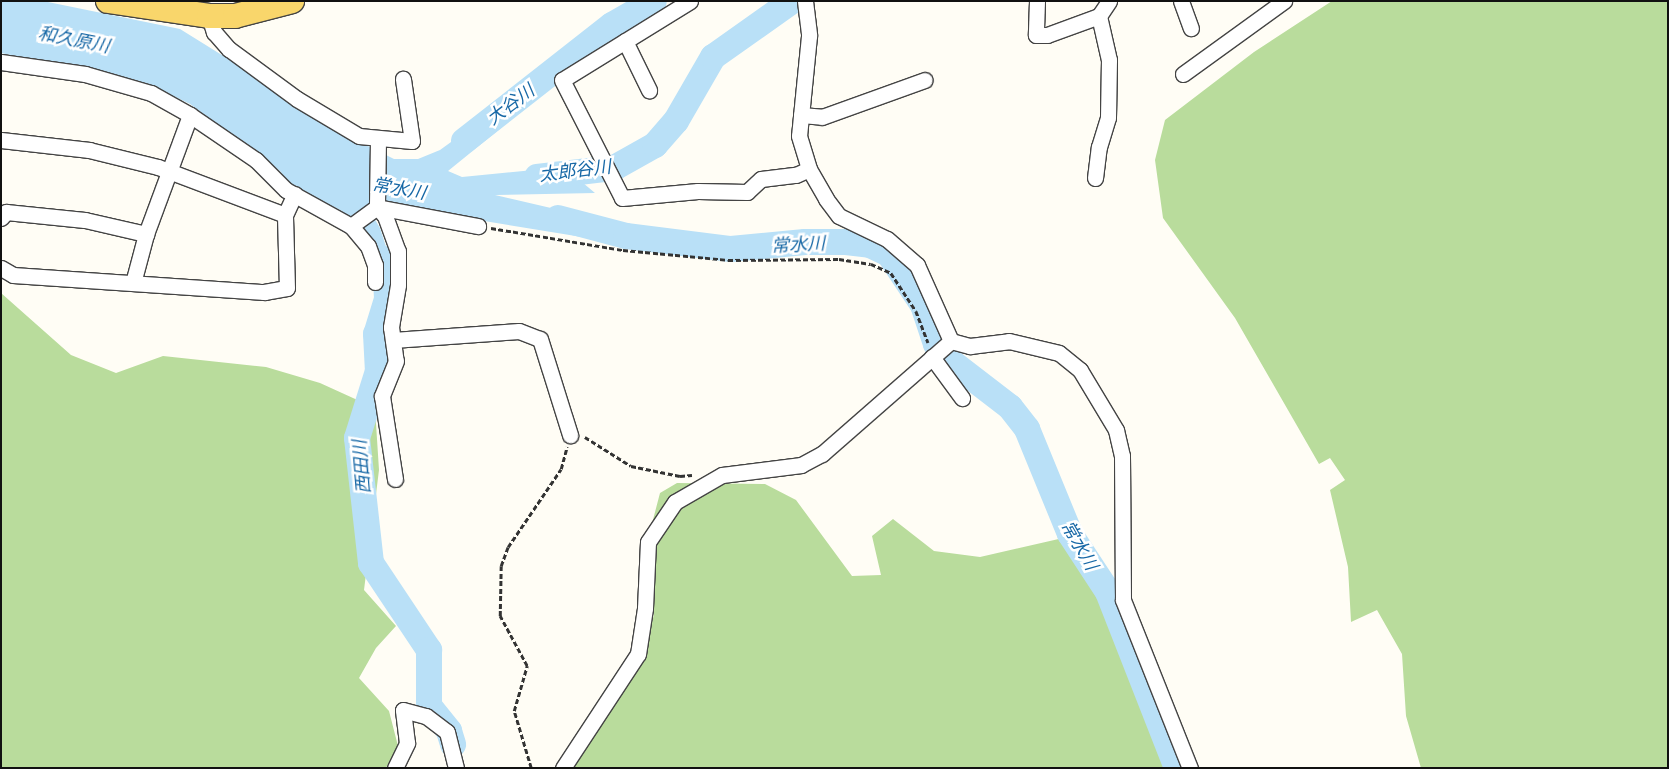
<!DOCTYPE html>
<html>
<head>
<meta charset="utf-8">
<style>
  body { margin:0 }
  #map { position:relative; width:1669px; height:769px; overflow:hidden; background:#fffdf5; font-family:Literata,"Noto Sans JP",serif }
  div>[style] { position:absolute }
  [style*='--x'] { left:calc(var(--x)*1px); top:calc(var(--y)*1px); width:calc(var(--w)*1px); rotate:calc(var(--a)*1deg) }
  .forest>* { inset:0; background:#b9dc9c }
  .water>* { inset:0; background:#b9e0f7 }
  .river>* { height:26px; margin:-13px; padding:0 13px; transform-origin:13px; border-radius:13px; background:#b9e0f7 }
  .path>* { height:2.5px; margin-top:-1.25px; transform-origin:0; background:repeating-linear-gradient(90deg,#333 0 5px,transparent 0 7.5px) }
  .roads { filter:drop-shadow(1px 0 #444) drop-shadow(-1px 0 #444) drop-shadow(0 1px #444) drop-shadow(0 -1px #444) }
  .minor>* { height:15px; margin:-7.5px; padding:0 7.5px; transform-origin:7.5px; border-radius:7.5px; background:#fff }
  .primary>* { height:24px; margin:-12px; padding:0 12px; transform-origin:12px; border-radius:12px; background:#f9d66b }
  span { translate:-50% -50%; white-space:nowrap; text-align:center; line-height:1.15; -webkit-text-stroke:5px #fff; paint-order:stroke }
  .water-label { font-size:18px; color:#1768a6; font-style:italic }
  .frame { position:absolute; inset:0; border:2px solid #111; pointer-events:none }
</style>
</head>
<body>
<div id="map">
  <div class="forest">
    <i style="clip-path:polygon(1332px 1px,1668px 1px,1668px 768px,1421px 768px,1406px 716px,1402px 654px,1377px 610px,1351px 622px,1348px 567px,1330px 490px,1345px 480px,1330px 458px,1319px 464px,1235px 318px,1163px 218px,1155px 160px,1165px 120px,1254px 52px)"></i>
    <i style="clip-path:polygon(1px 293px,71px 355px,116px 373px,163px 356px,266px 367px,320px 383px,375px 408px,379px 470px,364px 590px,396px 626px,376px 648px,359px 678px,389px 711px,398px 746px,386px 768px,1px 768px)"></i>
    <i style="clip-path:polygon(677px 483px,765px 484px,796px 500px,852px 576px,881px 575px,872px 536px,893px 519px,934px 551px,980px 557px,1063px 538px,1100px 596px,1167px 768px,571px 768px,643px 660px,654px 614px,649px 535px,660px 493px)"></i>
  </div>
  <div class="water">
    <i style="clip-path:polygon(1px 1px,43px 1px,180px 29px,368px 146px,394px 159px,418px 159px,440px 150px,487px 116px,501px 128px,448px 171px,462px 177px,564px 167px,595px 193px,495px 195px,594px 218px,588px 238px,405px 208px,367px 206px,380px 228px,391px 262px,391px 298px,380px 288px,377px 264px,342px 211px,292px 186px,280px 171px,190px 104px,146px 83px,1px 53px)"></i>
  </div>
  <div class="river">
    <i style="--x:464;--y:141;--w:188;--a:-38.1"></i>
    <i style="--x:612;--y:25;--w:48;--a:-29.7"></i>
    <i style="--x:537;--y:177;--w:78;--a:-6.7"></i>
    <i style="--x:614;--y:168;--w:47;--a:-29.3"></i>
    <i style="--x:655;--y:145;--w:32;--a:-49"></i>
    <i style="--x:676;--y:121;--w:74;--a:-60"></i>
    <i style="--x:713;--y:57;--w:97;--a:-35.3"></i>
    <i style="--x:558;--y:218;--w:70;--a:14.8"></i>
    <i style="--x:626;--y:236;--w:106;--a:7.1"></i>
    <i style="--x:731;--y:249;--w:74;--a:-5.4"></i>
    <i style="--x:805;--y:242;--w:41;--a:0"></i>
    <i style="--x:846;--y:242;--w:24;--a:7"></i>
    <i style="--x:870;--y:245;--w:21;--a:25"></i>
    <i style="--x:889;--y:254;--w:61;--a:56.3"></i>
    <i style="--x:923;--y:305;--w:41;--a:71.6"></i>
    <i style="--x:936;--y:344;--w:16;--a:55"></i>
    <i style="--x:945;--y:357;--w:82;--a:37.6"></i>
    <i style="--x:1010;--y:407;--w:28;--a:52"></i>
    <i style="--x:1027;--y:429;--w:113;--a:67.7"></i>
    <i style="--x:1070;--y:534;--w:69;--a:56.8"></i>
    <i style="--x:1108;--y:592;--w:189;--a:68.6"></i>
    <i style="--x:385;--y:259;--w:40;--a:87.1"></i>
    <i style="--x:387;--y:299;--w:37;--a:107"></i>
    <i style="--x:376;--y:334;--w:37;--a:87"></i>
    <i style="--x:378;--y:371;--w:70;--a:107.4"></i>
    <i style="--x:357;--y:438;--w:126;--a:83.6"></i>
    <i style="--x:371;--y:563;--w:105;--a:56.3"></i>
    <i style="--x:429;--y:650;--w:56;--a:90"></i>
    <i style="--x:429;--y:706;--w:32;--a:51"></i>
    <i style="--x:449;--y:731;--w:14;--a:73"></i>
  </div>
  <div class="path">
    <i style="--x:491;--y:228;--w:134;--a:9.5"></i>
    <i style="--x:623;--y:250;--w:105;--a:5.4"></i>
    <i style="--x:728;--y:260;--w:111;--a:-0.5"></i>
    <i style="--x:839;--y:259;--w:32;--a:9"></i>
    <i style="--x:871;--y:264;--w:22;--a:24"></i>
    <i style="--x:891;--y:273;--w:45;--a:56.7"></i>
    <i style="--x:916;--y:311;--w:34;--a:69"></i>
    <i style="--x:585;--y:437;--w:54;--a:32.2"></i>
    <i style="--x:631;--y:466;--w:50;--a:11.5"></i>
    <i style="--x:680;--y:476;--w:12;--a:-5"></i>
    <i style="--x:531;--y:768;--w:59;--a:-106.6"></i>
    <i style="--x:514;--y:711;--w:47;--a:-73.9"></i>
    <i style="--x:527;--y:666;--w:57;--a:-118.4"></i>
    <i style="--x:500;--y:616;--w:50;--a:-88.9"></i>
    <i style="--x:501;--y:566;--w:20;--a:-70"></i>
    <i style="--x:508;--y:547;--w:94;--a:-55.8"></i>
    <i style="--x:561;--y:469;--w:23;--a:-75"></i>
  </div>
  <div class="roads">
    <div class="minor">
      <i style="--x:690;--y:1;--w:150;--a:148.3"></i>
      <i style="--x:562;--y:80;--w:132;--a:63"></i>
      <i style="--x:622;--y:198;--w:76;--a:-5.3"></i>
      <i style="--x:698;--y:191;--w:49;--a:1.2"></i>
      <i style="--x:747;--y:192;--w:19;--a:-43"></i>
      <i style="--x:761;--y:179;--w:35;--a:-7"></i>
      <i style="--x:796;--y:175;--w:14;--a:-25"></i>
      <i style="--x:805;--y:1;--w:35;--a:83"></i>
      <i style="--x:809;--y:36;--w:100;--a:95.7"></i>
      <i style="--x:799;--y:136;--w:34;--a:73"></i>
      <i style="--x:809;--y:169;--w:34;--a:60"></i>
      <i style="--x:826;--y:199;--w:21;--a:53"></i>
      <i style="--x:839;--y:216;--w:53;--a:25.6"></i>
      <i style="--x:887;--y:239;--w:40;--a:41"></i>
      <i style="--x:917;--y:265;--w:83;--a:65.9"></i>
      <i style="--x:951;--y:341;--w:20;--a:15"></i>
      <i style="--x:970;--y:346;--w:39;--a:-7"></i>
      <i style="--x:1009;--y:341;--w:51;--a:13.5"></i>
      <i style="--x:1059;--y:353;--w:27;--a:39"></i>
      <i style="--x:1080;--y:370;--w:70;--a:59"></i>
      <i style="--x:1116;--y:430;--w:27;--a:77"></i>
      <i style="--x:1122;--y:456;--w:144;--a:89.6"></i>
      <i style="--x:1123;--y:600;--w:181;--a:68.3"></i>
      <i style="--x:1037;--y:1;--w:34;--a:92"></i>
      <i style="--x:1036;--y:35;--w:11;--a:0"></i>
      <i style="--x:1047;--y:35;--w:55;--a:-20.1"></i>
      <i style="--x:1099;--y:16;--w:18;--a:-56"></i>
      <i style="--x:1181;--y:1;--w:29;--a:70"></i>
      <i style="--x:209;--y:16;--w:17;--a:73"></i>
      <i style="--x:214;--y:32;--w:23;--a:49"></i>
      <i style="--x:229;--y:49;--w:84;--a:36.3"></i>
      <i style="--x:297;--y:99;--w:72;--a:30.8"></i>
      <i style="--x:359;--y:136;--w:53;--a:5.4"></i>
      <i style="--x:412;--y:141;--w:63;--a:-98.3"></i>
      <i style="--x:625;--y:41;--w:55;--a:63.9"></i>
      <i style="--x:1;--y:62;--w:85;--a:8.1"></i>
      <i style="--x:85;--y:74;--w:69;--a:16.1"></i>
      <i style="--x:151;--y:93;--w:45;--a:29.4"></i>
      <i style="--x:190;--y:115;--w:80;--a:34.3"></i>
      <i style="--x:256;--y:160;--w:42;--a:45"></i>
      <i style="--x:286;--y:190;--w:74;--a:29"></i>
      <i style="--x:351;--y:226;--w:26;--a:50"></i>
      <i style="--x:368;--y:246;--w:20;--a:70"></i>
      <i style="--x:375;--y:265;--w:17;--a:90"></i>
      <i style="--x:1183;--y:74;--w:125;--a:-35.9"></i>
      <i style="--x:801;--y:115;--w:21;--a:5"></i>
      <i style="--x:822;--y:117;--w:109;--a:-19.8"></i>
      <i style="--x:1;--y:140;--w:89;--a:6.5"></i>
      <i style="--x:89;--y:150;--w:71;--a:13.8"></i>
      <i style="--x:158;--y:167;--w:136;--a:20.7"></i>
      <i style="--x:378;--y:140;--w:67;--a:90.9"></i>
      <i style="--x:377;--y:207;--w:12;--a:48"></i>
      <i style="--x:385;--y:216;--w:37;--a:70"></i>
      <i style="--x:398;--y:251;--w:34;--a:90"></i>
      <i style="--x:398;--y:285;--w:43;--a:99.5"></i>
      <i style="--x:391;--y:327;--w:34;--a:82"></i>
      <i style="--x:396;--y:361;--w:38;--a:112"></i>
      <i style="--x:382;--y:396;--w:84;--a:81.1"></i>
      <i style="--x:1095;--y:178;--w:31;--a:-83"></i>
      <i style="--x:1099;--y:147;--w:31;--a:-73"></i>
      <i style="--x:1108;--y:117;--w:57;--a:-89"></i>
      <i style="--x:1109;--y:60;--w:45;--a:-102.8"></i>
      <i style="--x:1;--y:218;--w:8;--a:-50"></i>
      <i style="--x:6;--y:212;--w:79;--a:5.8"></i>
      <i style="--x:85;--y:220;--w:63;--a:12.9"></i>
      <i style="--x:351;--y:226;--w:32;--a:-36"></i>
      <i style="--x:377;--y:207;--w:103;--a:10.7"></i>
      <i style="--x:1;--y:268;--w:14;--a:30"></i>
      <i style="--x:13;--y:275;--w:252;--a:3.9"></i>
      <i style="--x:264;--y:292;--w:23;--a:-10"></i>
      <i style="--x:287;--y:288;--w:73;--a:-91.6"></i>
      <i style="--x:285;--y:215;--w:23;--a:-65"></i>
      <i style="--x:133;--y:283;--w:51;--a:-75.1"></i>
      <i style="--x:146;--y:234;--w:127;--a:-69.7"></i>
      <i style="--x:393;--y:340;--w:126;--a:-4.1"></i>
      <i style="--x:519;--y:331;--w:22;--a:21"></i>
      <i style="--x:540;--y:339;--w:101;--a:72.6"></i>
      <i style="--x:932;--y:357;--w:51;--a:53.8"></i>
      <i style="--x:395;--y:768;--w:28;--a:-64"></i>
      <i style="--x:407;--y:743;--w:33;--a:-97"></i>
      <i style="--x:403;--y:710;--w:24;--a:15"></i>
      <i style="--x:426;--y:716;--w:26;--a:37"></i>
      <i style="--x:447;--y:732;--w:37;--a:76"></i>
      <i style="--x:563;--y:768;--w:136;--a:-56.7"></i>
      <i style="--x:638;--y:654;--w:47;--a:-81.3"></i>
      <i style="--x:645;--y:608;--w:66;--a:-87.4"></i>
      <i style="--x:648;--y:542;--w:48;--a:-56"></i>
      <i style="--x:675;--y:502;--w:54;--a:-29.9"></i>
      <i style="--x:722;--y:475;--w:80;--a:-7.2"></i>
      <i style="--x:801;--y:465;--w:24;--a:-28"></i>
      <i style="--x:822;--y:454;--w:171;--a:-41.2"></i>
    </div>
    <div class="primary">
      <i style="--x:108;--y:1;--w:102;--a:8.4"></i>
      <i style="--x:209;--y:16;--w:26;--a:0"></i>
      <i style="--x:235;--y:16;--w:59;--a:-14.7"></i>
    </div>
  </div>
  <div class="water-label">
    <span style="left:74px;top:39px;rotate:11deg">和久原川</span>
    <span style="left:510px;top:104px;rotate:-37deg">大谷川</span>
    <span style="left:575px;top:170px;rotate:-7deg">太郎谷川</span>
    <span style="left:399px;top:188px;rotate:10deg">常水川</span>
    <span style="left:798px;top:244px;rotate:-3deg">常水川</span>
    <span style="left:361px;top:467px;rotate:-95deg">西田川</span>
    <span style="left:1080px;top:545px;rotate:60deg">常水川</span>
  </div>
  <div class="frame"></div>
</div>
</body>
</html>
